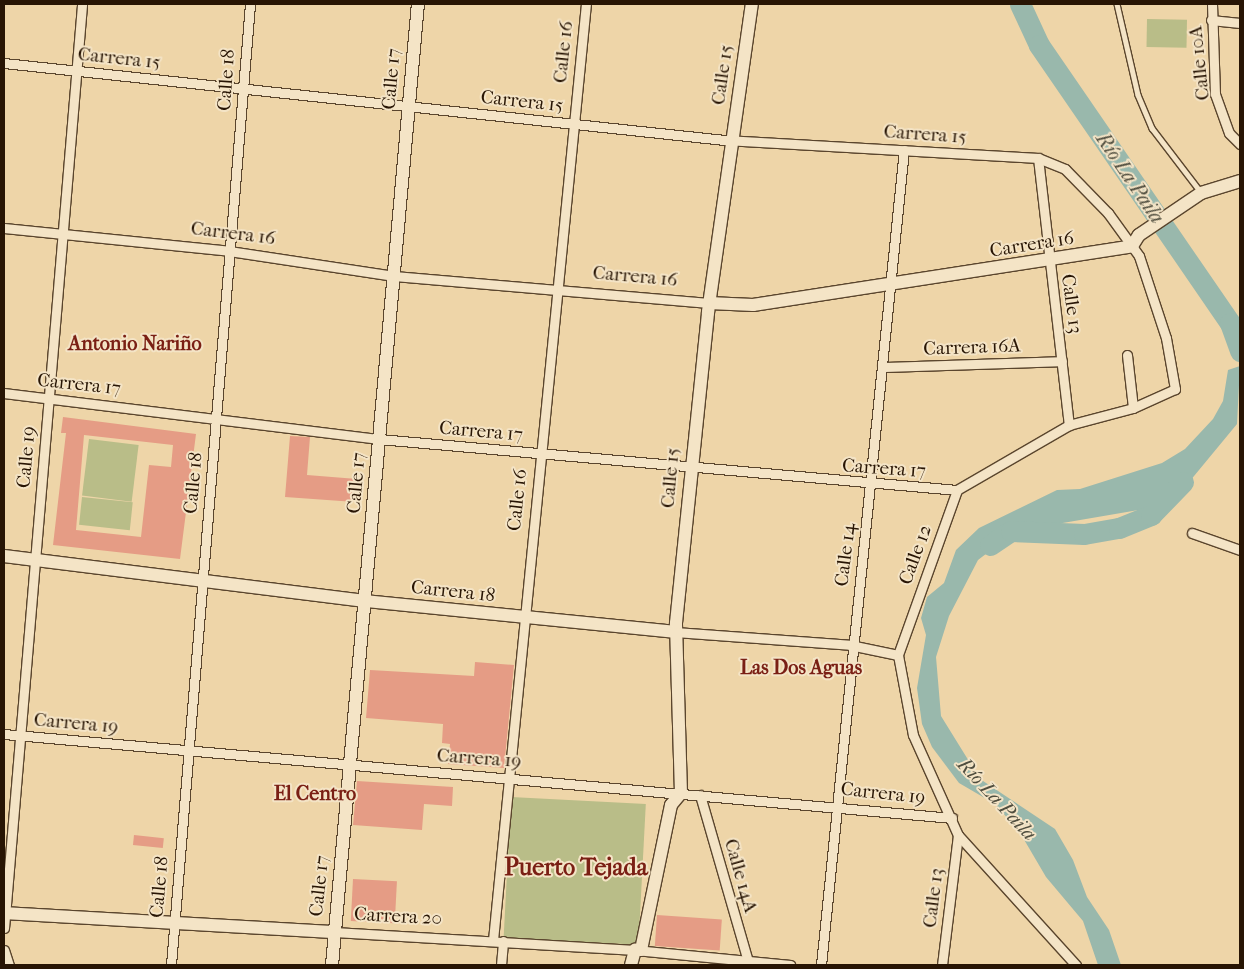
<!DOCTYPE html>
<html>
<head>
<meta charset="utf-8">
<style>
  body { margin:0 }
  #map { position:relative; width:1244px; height:969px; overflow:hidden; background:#eed5a8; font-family:"IM FELL French Canon",serif }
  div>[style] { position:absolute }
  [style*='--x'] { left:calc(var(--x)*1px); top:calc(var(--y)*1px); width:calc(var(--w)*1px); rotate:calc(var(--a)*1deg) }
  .green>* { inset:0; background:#b9bd88; transform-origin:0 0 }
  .water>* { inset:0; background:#99b8ac }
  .river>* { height:21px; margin:-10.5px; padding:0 10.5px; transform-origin:10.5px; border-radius:10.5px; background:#99b8ac }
  .building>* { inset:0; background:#e59c85; transform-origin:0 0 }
  .roads { filter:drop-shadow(1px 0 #5a452d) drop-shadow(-1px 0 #5a452d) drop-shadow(0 1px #5a452d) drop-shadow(0 -1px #5a452d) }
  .lane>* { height:4.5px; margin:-2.25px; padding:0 2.25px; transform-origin:2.25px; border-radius:2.25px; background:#f4e4c6 }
  .street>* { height:9px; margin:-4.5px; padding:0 4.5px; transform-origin:4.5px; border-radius:4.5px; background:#f4e4c6 }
  .secondary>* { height:12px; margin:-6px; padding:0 6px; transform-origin:6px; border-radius:6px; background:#f4e4c6 }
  span { translate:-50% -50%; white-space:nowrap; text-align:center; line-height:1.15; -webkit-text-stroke:4px #f4e4c6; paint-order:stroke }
  .street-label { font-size:19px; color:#281504 }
  .water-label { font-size:20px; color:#504e3f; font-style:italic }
  .neighbourhood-label { font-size:20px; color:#7a1f14; font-weight:700 }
  .district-label { font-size:24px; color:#7a1f14; font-weight:700 }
  .frame { position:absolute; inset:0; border:5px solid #281504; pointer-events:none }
</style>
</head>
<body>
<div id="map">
  <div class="green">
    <i style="left:1147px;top:19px;width:40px;height:28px;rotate:1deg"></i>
    <i style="left:89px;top:439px;width:50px;height:57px;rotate:7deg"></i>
    <i style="left:82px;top:497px;width:51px;height:28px;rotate:6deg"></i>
    <i style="left:511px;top:797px;width:135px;height:141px;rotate:3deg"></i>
  </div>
  <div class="water">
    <i style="clip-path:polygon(1240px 366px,1237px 424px,1180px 493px,1156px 507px,1016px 531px,978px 560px,949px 616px,936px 657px,941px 716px,980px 779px,1055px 829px,1073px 860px,1087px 897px,1109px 930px,1121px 965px,1098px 965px,1083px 921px,1046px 877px,1019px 831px,995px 804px,959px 783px,932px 747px,922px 724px,917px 688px,926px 635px,921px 618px,927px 597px,944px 583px,956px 550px,979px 528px,1057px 490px,1080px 489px,1162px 463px,1185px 449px,1213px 419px,1223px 401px,1228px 370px)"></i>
  </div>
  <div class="river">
    <i style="--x:1020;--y:4;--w:45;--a:65.1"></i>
    <i style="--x:1039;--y:45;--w:337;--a:55.5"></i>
    <i style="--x:1230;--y:323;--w:30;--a:70"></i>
    <i style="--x:990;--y:545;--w:25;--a:-34"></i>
    <i style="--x:1011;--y:531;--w:73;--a:2.4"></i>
    <i style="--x:1084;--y:534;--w:36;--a:-10"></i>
    <i style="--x:1119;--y:528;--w:35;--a:-22"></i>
    <i style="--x:1151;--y:515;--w:46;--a:-45.9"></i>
  </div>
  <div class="building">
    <i style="clip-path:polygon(evenodd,63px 417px,196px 434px,180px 559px,53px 545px,66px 433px,61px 433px,63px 417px,84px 435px,173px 445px,171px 467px,149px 465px,141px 537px,76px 530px,84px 435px)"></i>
    <i style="clip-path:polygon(290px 436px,310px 437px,307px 475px,357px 479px,355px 502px,285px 497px)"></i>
    <i style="clip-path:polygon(475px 662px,514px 665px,504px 768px,448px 764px,450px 744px,442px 743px,443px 724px,366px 718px,370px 670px,474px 676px)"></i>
    <i style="clip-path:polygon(357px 781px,453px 787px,452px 806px,424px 804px,422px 830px,353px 825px)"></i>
    <i style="left:134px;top:835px;width:30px;height:10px;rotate:6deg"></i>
    <i style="left:353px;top:879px;width:44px;height:42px;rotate:3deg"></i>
    <i style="left:657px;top:915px;width:65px;height:31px;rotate:4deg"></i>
  </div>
  <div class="roads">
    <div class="lane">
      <i style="--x:1117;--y:4;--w:93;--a:77"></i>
      <i style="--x:1138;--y:95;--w:36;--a:67"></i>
      <i style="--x:1152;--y:128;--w:81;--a:52.6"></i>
    </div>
    <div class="street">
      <i style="--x:1212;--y:4;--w:90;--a:88.1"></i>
      <i style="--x:1215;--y:94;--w:41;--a:70.3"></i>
      <i style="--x:1229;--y:133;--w:16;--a:45"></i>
      <i style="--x:1211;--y:20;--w:29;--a:6"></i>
      <i style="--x:4;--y:63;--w:725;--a:6.1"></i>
      <i style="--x:725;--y:140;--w:314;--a:3.3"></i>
      <i style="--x:1038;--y:158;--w:29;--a:22"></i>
      <i style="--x:1065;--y:169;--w:62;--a:45.7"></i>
      <i style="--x:1108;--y:213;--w:53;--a:54.2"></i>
      <i style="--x:1139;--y:256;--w:86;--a:71.8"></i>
      <i style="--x:1166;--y:338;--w:52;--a:80"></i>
      <i style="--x:1175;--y:389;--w:46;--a:155.7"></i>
      <i style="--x:1133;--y:408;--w:66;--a:165.1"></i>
      <i style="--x:1069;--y:425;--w:129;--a:149.9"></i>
      <i style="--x:957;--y:490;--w:175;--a:109.7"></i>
      <i style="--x:898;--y:655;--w:81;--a:79.4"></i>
      <i style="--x:913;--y:735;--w:110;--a:65.8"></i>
      <i style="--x:958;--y:835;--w:176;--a:47.8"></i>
      <i style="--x:1038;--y:158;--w:269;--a:83.4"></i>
      <i style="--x:4;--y:228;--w:226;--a:5.8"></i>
      <i style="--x:229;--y:251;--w:167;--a:8.6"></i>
      <i style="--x:394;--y:276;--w:316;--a:4.9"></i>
      <i style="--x:1127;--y:355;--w:53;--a:83.5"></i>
      <i style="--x:882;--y:367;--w:180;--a:-1.9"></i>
      <i style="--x:4;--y:393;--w:378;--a:7"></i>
      <i style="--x:379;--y:439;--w:580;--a:5.04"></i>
      <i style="--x:1192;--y:533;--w:51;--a:19.5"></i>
      <i style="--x:675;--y:632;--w:175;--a:4.2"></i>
      <i style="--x:850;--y:645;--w:49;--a:11.8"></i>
      <i style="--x:4;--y:734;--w:952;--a:5.06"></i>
      <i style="--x:700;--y:795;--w:177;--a:73.9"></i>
      <i style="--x:4;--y:928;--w:927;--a:-85.17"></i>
      <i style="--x:334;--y:932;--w:302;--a:3.4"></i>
      <i style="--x:635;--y:950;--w:156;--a:5.5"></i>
      <i style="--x:493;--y:940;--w:941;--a:-84.33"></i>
      <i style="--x:4;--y:950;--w:16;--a:72"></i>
      <i style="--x:171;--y:965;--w:964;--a:-85.3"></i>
      <i style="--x:501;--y:965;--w:24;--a:-85"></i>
      <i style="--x:821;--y:965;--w:819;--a:-84.19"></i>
      <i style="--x:942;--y:965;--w:131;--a:-83"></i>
    </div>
    <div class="secondary">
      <i style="--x:709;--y:303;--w:44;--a:2.6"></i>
      <i style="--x:753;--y:305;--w:384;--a:-8.8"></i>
      <i style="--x:1132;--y:246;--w:13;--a:-58"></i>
      <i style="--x:1139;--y:235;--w:75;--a:-34.1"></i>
      <i style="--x:1201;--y:193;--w:41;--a:-17.1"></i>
      <i style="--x:4;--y:556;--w:364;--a:7.1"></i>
      <i style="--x:365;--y:601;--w:312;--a:5.7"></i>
      <i style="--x:4;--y:913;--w:331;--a:3.3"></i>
      <i style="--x:641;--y:950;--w:148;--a:-78.3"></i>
      <i style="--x:671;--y:805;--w:16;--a:-50"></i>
      <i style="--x:681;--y:793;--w:170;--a:-91.7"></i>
      <i style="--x:676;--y:623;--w:313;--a:-84.1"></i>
      <i style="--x:708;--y:312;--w:311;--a:-81.9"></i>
      <i style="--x:332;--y:965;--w:965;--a:-84.89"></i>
      <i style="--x:631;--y:965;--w:16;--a:-75"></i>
    </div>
  </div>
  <div class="street-label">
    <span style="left:564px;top:52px;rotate:-84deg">Calle 16</span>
    <span style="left:119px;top:59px;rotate:6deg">Carrera 15</span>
    <span style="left:1200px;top:63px;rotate:-96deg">Calle 10A</span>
    <span style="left:723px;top:75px;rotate:-82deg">Calle 15</span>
    <span style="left:392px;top:79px;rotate:-85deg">Calle 17</span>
    <span style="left:227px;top:80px;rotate:-86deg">Calle 18</span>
    <span style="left:522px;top:102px;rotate:6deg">Carrera 15</span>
    <span style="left:925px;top:135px;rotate:4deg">Carrera 15</span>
    <span style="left:233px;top:234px;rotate:7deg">Carrera 16</span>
    <span style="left:1032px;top:245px;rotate:-9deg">Carrera 16</span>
    <span style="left:635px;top:277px;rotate:5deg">Carrera 16</span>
    <span style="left:1071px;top:304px;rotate:82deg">Calle 13</span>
    <span style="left:972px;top:348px;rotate:-2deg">Carrera 16A</span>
    <span style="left:79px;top:385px;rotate:6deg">Carrera 17</span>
    <span style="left:481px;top:432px;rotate:5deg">Carrera 17</span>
    <span style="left:27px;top:457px;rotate:-85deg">Calle 19</span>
    <span style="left:884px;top:469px;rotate:4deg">Carrera 17</span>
    <span style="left:671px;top:478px;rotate:-85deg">Calle 15</span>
    <span style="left:194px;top:483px;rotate:-85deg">Calle 18</span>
    <span style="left:357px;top:483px;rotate:-85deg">Calle 17</span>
    <span style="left:518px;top:500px;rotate:-84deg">Calle 16</span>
    <span style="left:846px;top:555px;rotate:-83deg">Calle 14</span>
    <span style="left:916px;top:555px;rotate:-70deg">Calle 12</span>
    <span style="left:453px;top:592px;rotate:6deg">Carrera 18</span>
    <span style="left:76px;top:724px;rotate:5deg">Carrera 19</span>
    <span style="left:479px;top:759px;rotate:4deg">Carrera 19</span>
    <span style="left:883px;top:794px;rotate:6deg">Carrera 19</span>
    <span style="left:740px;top:876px;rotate:74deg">Calle 14A</span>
    <span style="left:320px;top:886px;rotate:-84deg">Calle 17</span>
    <span style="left:160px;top:887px;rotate:-85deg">Calle 18</span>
    <span style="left:934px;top:898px;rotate:-83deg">Calle 13</span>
    <span style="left:398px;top:917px;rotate:3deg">Carrera 20</span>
  </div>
  <div class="water-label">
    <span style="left:1130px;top:178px;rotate:56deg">Río La Paila</span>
    <span style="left:997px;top:799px;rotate:47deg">Río La Paila</span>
  </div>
  <div class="neighbourhood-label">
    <span style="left:135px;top:343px">Antonio Nariño</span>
    <span style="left:801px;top:667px">Las Dos Aguas</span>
    <span style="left:315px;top:793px">El Centro</span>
  </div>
  <div class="district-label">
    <span style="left:576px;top:868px">Puerto Tejada</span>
  </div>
  <div class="frame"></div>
</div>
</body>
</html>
